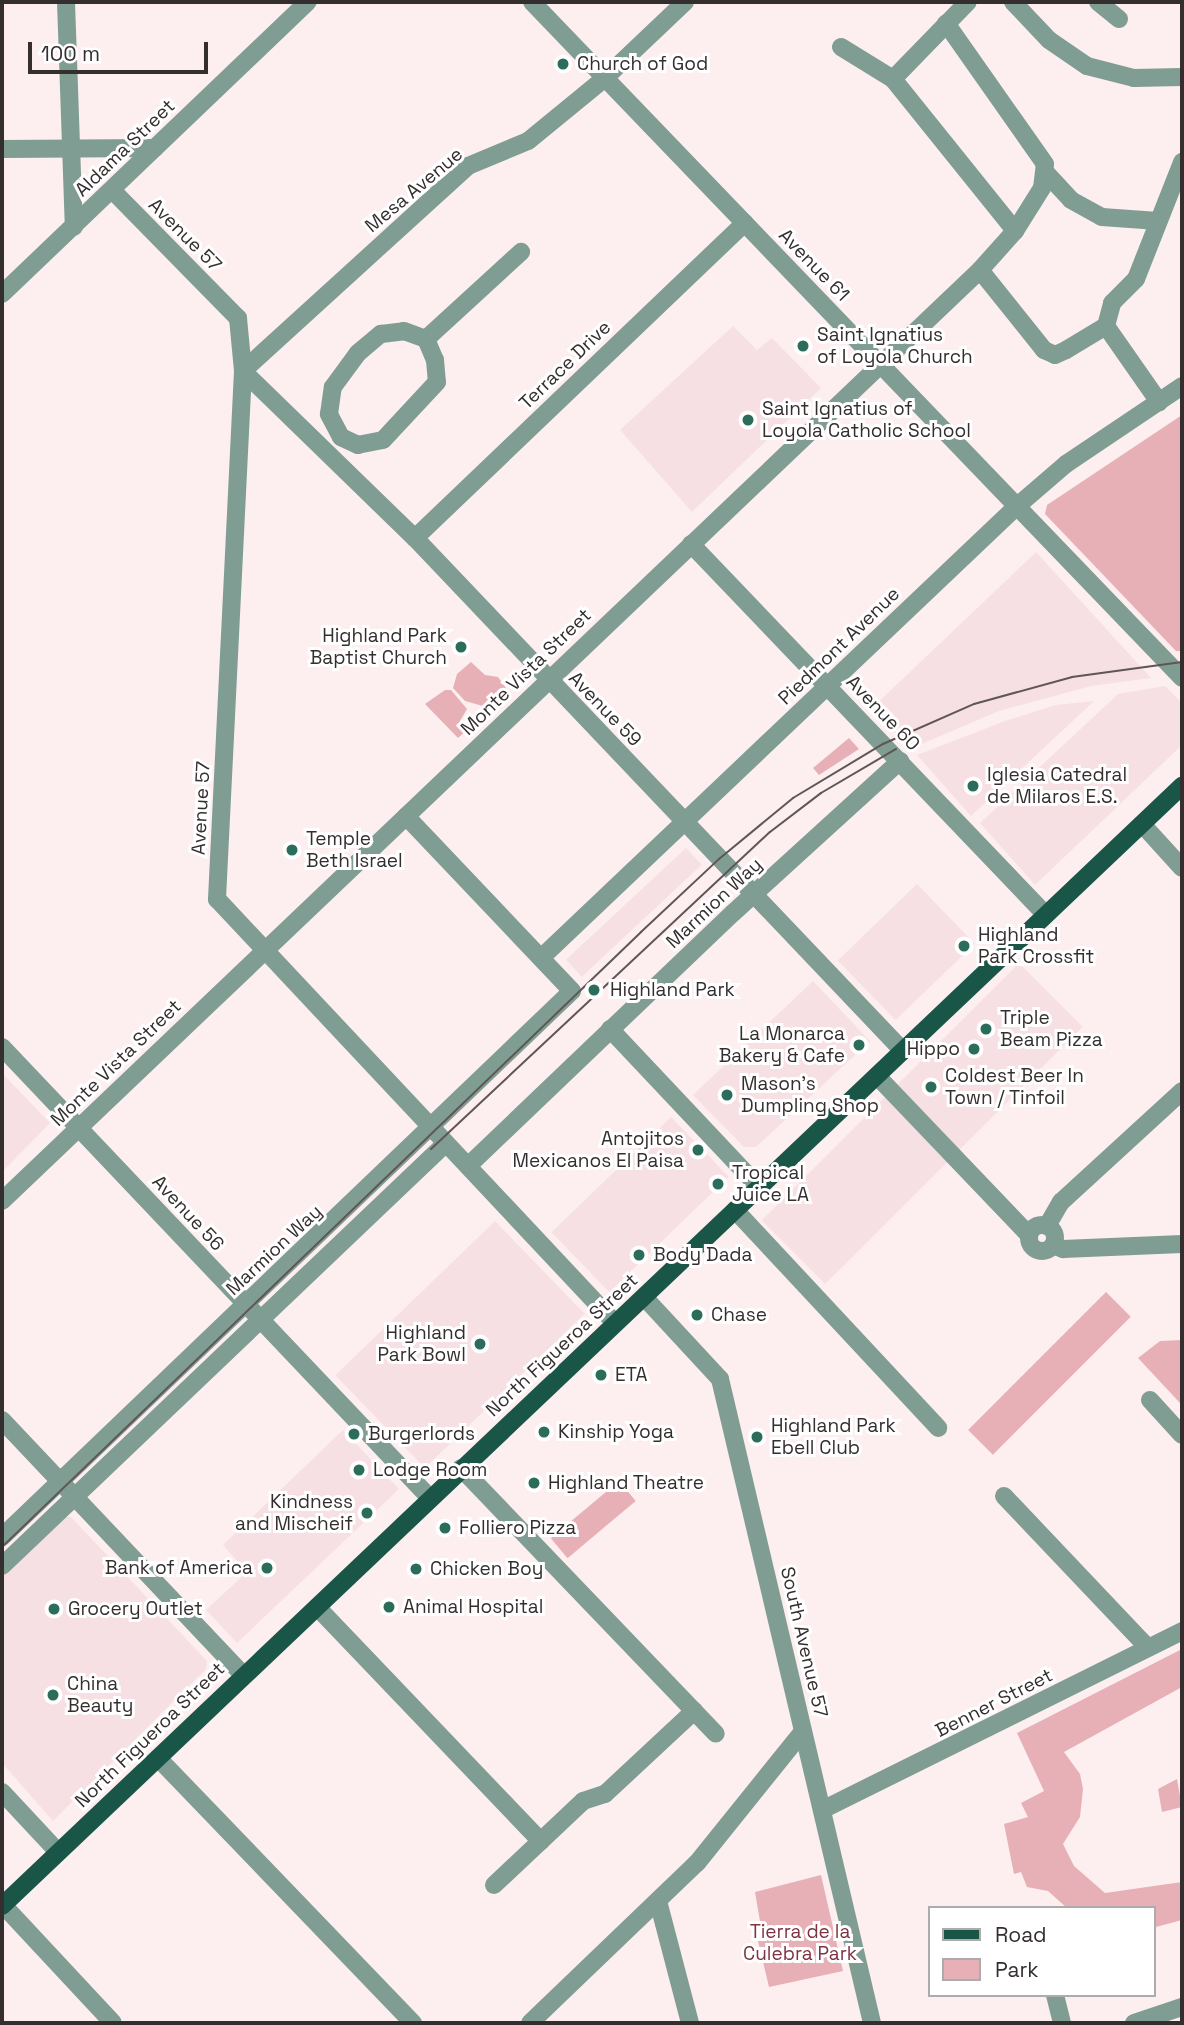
<!DOCTYPE html>
<html>
<head>
<meta charset="utf-8">
<style>
  body { margin:0 }
  #map { position:relative; width:1184px; height:2025px; overflow:hidden; background:#fdeeef; font-family:"Space Grotesk",sans-serif }
  div>[style] { position:absolute }
  [style*='--x'] { left:calc(var(--x)*1px); top:calc(var(--y)*1px); width:calc(var(--w)*1px); rotate:calc(var(--a)*1deg) }
  .built>* { inset:0; background:#f7e0e3; transform-origin:0 0 }
  .green>* { inset:0; background:#e7b0b7; transform-origin:0 0 }
  .minor>* { height:18px; margin:-9px; padding:0 9px; transform-origin:9px; border-radius:9px; background:#809d93 }
  .minor>.ring { margin:-9px; padding:0; box-sizing:content-box; background:none; border:18px solid #809d93; border-radius:50% }
  .major>* { height:18px; margin:-9px; padding:0 9px; transform-origin:9px; border-radius:9px; background:#1a5648 }
  .tram>* { height:2px; margin:-1px; padding:0 1px; transform-origin:1px; border-radius:1px; background:#5e5657 }
  .dots>* { width:19px; height:19px; translate:-50% -50%; box-sizing:border-box; border:4px solid #fff; border-radius:50% }
  span { translate:-50% -50%; white-space:nowrap; text-align:center; line-height:1.15; -webkit-text-stroke:6px #fff; paint-order:stroke }
  .poi-label { font-size:19px; color:#342e2f }
  .left { translate:0 -50%; text-align:left }
  .right { translate:-100% -50%; text-align:right }
  .street-label { font-size:19px; color:#342e2f }
  .park-label { font-size:19px; color:#7f3242 }
  .frame { position:absolute; inset:0; border:4px solid #342e2f; pointer-events:none }
  .legend { position:absolute; left:928px; top:1906px; width:228px; height:91px; box-sizing:border-box; background:#fff; border:2px solid #aeabac; margin:0; padding:9px 12px; list-style:none; font-size:21px; color:#342e2f }
  .legend li { display:flex; align-items:center; gap:14px; height:35px }
  .legend b { width:35px; border:2px solid #aeabac }
  .scale { position:absolute; left:28px; top:42px; width:180px; height:32px; box-sizing:border-box; border:4px solid #342e2f; border-top:0; padding-left:9px; font-size:21px; line-height:24px; white-space:nowrap; color:#342e2f; -webkit-text-stroke:5px #fff; paint-order:stroke }
</style>
</head>
<body>
<div id="map">
  <div class="built">
    <i style="clip-path:polygon(733px 326px,757px 350px,772px 338px,821px 388px,692px 512px,620px 430px)"></i>
    <i style="clip-path:polygon(1036px 552px,1151px 678px,1091px 686px,999px 711px,912px 748px,870px 710px)"></i>
    <i style="clip-path:polygon(1165px 686px,1182px 703px,1182px 745px,1035px 885px,980px 823px,1118px 694px)"></i>
    <i style="clip-path:polygon(1094px 701px,971px 816px,917px 755px,1005px 721px,1056px 705px)"></i>
    <i style="left:686px;top:848px;width:23px;height:164px;rotate:47deg"></i>
    <i style="left:917px;top:884px;width:83px;height:110px;rotate:46deg"></i>
    <i style="left:1019px;top:963px;width:90px;height:364px;rotate:45deg"></i>
    <i style="clip-path:polygon(813px 981px,870px 1041px,756px 1147px,744px 1147px,693px 1095px)"></i>
    <i style="clip-path:polygon(2px 1073px,50px 1123px,2px 1172px)"></i>
    <i style="left:671px;top:1117px;width:83px;height:166px;rotate:46deg"></i>
    <i style="left:495px;top:1221px;width:129px;height:222px;rotate:46deg"></i>
    <i style="clip-path:polygon(343px 1430px,399px 1489px,237px 1643px,206px 1610px,247px 1572px,223px 1545px)"></i>
    <i style="clip-path:polygon(63px 1517px,71px 1517px,207px 1661px,206px 1669px,53px 1821px,2px 1763px,2px 1576px)"></i>
  </div>
  <div class="green">
    <i style="clip-path:polygon(1182px 415px,1182px 651px,1176px 651px,1045px 514px,1047px 505px)"></i>
    <i style="clip-path:polygon(471px 662px,485px 675px,498px 677px,508px 691px,490px 708px,465px 701px,453px 688px,457px 674px)"></i>
    <i style="clip-path:polygon(445px 690px,451px 690px,467px 709px,460px 721px,467px 730px,458px 738px,425px 704px)"></i>
    <i style="clip-path:polygon(849px 738px,859px 749px,819px 775px,813px 768px)"></i>
    <i style="left:1106px;top:1292px;width:35px;height:195px;rotate:45deg"></i>
    <i style="clip-path:polygon(1182px 1340px,1182px 1401px,1180px 1403px,1138px 1358px,1160px 1341px)"></i>
    <i style="left:619px;top:1481px;width:26px;height:89px;rotate:50deg"></i>
    <i style="clip-path:polygon(1182px 1649px,1182px 1687px,1064px 1752px,1080px 1774px,1083px 1789px,1080px 1817px,1063px 1844px,1074px 1866px,1105px 1893px,1182px 1882px,1182px 1920px,1156px 1927px,1154px 1908px,1067px 1908px,1048px 1891px,1027px 1887px,1021px 1872px,1014px 1874px,1004px 1824px,1028px 1817px,1021px 1803px,1044px 1791px,1017px 1733px)"></i>
    <i style="clip-path:polygon(1177px 1779px,1182px 1807px,1162px 1812px,1158px 1789px)"></i>
    <i style="clip-path:polygon(821px 1875px,843px 1971px,769px 1987px,758px 1941px,763px 1939px,755px 1892px)"></i>
  </div>
  <div class="minor">
    <i style="--x:66;--y:2;--w:225;--a:88"></i>
    <i style="--x:532;--y:2;--w:938;--a:46.12"></i>
    <i style="--x:685;--y:2;--w:110;--a:136.5"></i>
    <i style="--x:605;--y:78;--w:99;--a:140.7"></i>
    <i style="--x:528;--y:141;--w:65;--a:157.4"></i>
    <i style="--x:468;--y:166;--w:304;--a:137.7"></i>
    <i style="--x:243;--y:371;--w:240;--a:44.2"></i>
    <i style="--x:415;--y:538;--w:708;--a:46.43"></i>
    <i style="--x:1013;--y:2;--w:52;--a:46.5"></i>
    <i style="--x:1049;--y:40;--w:46;--a:34.4"></i>
    <i style="--x:1087;--y:66;--w:49;--a:14.3"></i>
    <i style="--x:1134;--y:78;--w:48;--a:-1.2"></i>
    <i style="--x:1098;--y:2;--w:27;--a:39"></i>
    <i style="--x:841;--y:47;--w:61;--a:31.6"></i>
    <i style="--x:893;--y:79;--w:195;--a:51.2"></i>
    <i style="--x:893;--y:79;--w:107;--a:-45.8"></i>
    <i style="--x:2;--y:149;--w:153;--a:-0.4"></i>
    <i style="--x:1047;--y:174;--w:35;--a:47"></i>
    <i style="--x:1071;--y:200;--w:35;--a:29"></i>
    <i style="--x:1102;--y:217;--w:56;--a:4.1"></i>
    <i style="--x:112;--y:190;--w:180;--a:45.5"></i>
    <i style="--x:238;--y:318;--w:53;--a:84.6"></i>
    <i style="--x:243;--y:371;--w:529;--a:92.82"></i>
    <i style="--x:217;--y:899;--w:582;--a:46.81"></i>
    <i style="--x:980;--y:270;--w:102;--a:51.3"></i>
    <i style="--x:1044;--y:350;--w:12;--a:24"></i>
    <i style="--x:1055;--y:355;--w:12;--a:-24"></i>
    <i style="--x:1066;--y:350;--w:47;--a:-31"></i>
    <i style="--x:1106;--y:326;--w:24;--a:-75"></i>
    <i style="--x:1112;--y:303;--w:34;--a:-45"></i>
    <i style="--x:1136;--y:279;--w:126;--a:-68.5"></i>
    <i style="--x:2;--y:294;--w:423;--a:-43.7"></i>
    <i style="--x:1106;--y:326;--w:93;--a:55.1"></i>
    <i style="--x:404;--y:331;--w:23;--a:20"></i>
    <i style="--x:426;--y:339;--w:23;--a:67"></i>
    <i style="--x:435;--y:360;--w:22;--a:85"></i>
    <i style="--x:437;--y:382;--w:79;--a:133"></i>
    <i style="--x:383;--y:440;--w:25;--a:169"></i>
    <i style="--x:358;--y:445;--w:19;--a:-155"></i>
    <i style="--x:341;--y:437;--w:26;--a:-118"></i>
    <i style="--x:329;--y:414;--w:27;--a:-82"></i>
    <i style="--x:333;--y:387;--w:42;--a:-53.7"></i>
    <i style="--x:358;--y:353;--w:30;--a:-40"></i>
    <i style="--x:381;--y:334;--w:23;--a:-7"></i>
    <i style="--x:426;--y:339;--w:129;--a:-42.5"></i>
    <i style="--x:415;--y:538;--w:456;--a:-43.7"></i>
    <i style="--x:691;--y:544;--w:511;--a:46.27"></i>
    <i style="--x:1142;--y:824;--w:59;--a:47.7"></i>
    <i style="--x:542;--y:957;--w:654;--a:-43.51"></i>
    <i style="--x:1016;--y:507;--w:66;--a:-40.7"></i>
    <i style="--x:1066;--y:464;--w:140;--a:-33.9"></i>
    <i style="--x:610;--y:1029;--w:217;--a:46.7"></i>
    <i style="--x:2;--y:1047;--w:622;--a:46.5"></i>
    <i style="--x:877;--y:1076;--w:220;--a:46.3"></i>
    <i style="--x:468;--y:1166;--w:366;--a:-43.7"></i>
    <i style="--x:733;--y:913;--w:226;--a:-42.3"></i>
    <i style="--x:2;--y:1201;--w:1350;--a:-43.59"></i>
    <i style="--x:980;--y:270;--w:52;--a:-48.1"></i>
    <i style="--x:1015;--y:231;--w:51;--a:-57.9"></i>
    <i style="--x:1042;--y:188;--w:24;--a:-83"></i>
    <i style="--x:1045;--y:164;--w:172;--a:-125.1"></i>
    <i style="--x:735;--y:1210;--w:298;--a:47"></i>
    <i class="ring" style="left:1029px;top:1225px;width:8px;height:8px"></i>
    <i style="--x:1047;--y:1226;--w:28;--a:-60"></i>
    <i style="--x:1061;--y:1202;--w:164;--a:-42.5"></i>
    <i style="--x:1053;--y:1245;--w:11;--a:22"></i>
    <i style="--x:1063;--y:1249;--w:119;--a:-2.4"></i>
    <i style="--x:644;--y:1297;--w:112;--a:47.2"></i>
    <i style="--x:720;--y:1379;--w:662;--a:76.72"></i>
    <i style="--x:1150;--y:1400;--w:47;--a:47.6"></i>
    <i style="--x:2;--y:1420;--w:351;--a:46.6"></i>
    <i style="--x:461;--y:1468;--w:368;--a:46.2"></i>
    <i style="--x:1004;--y:1496;--w:209;--a:46.5"></i>
    <i style="--x:2;--y:1537;--w:789;--a:-43.77"></i>
    <i style="--x:572;--y:991;--w:241;--a:-133.5"></i>
    <i style="--x:2;--y:1566;--w:613;--a:-43.61"></i>
    <i style="--x:317;--y:1607;--w:324;--a:46.3"></i>
    <i style="--x:158;--y:1758;--w:368;--a:46.1"></i>
    <i style="--x:2;--y:1792;--w:82;--a:47"></i>
    <i style="--x:824;--y:1809;--w:400;--a:-26.4"></i>
    <i style="--x:494;--y:1885;--w:122;--a:-43.3"></i>
    <i style="--x:583;--y:1801;--w:23;--a:-18"></i>
    <i style="--x:605;--y:1794;--w:122;--a:-43"></i>
    <i style="--x:658;--y:1901;--w:126;--a:75.3"></i>
    <i style="--x:3;--y:1905;--w:161;--a:47"></i>
    <i style="--x:1055;--y:1995;--w:29;--a:76"></i>
    <i style="--x:530;--y:2023;--w:231;--a:-43.8"></i>
    <i style="--x:697;--y:1863;--w:169;--a:-51.2"></i>
    <i style="--x:1134;--y:2023;--w:51;--a:-18.4"></i>
  </div>
  <div class="major">
    <i style="--x:2;--y:1906;--w:1627;--a:-43.51"></i>
  </div>
  <div class="tram">
    <i style="--x:431;--y:1149;--w:464;--a:-43.1"></i>
    <i style="--x:770;--y:832;--w:64;--a:-37.4"></i>
    <i style="--x:821;--y:793;--w:87;--a:-30.4"></i>
    <i style="--x:2;--y:1547;--w:887;--a:-43.9"></i>
    <i style="--x:641;--y:932;--w:107;--a:-43.1"></i>
    <i style="--x:719;--y:859;--w:96;--a:-39.5"></i>
    <i style="--x:793;--y:798;--w:105;--a:-31"></i>
    <i style="--x:883;--y:744;--w:99;--a:-23.7"></i>
    <i style="--x:974;--y:704;--w:102;--a:-15.4"></i>
    <i style="--x:1072;--y:677;--w:111;--a:-7.8"></i>
  </div>
  <div class="dots">
    <i style="left:563px;top:64px;background:#2b6c5b"></i>
    <i style="left:803px;top:346px;background:#2b6c5b"></i>
    <i style="left:748px;top:420px;background:#2b6c5b"></i>
    <i style="left:461px;top:647px;background:#2b6c5b"></i>
    <i style="left:973px;top:786px;background:#2b6c5b"></i>
    <i style="left:292px;top:850px;background:#2b6c5b"></i>
    <i style="left:964px;top:946px;background:#2b6c5b"></i>
    <i style="left:594px;top:990px;background:#2b6c5b"></i>
    <i style="left:986px;top:1029px;background:#2b6c5b"></i>
    <i style="left:859px;top:1045px;background:#2b6c5b"></i>
    <i style="left:974px;top:1049px;background:#2b6c5b"></i>
    <i style="left:931px;top:1087px;background:#2b6c5b"></i>
    <i style="left:727px;top:1095px;background:#2b6c5b"></i>
    <i style="left:698px;top:1150px;background:#2b6c5b"></i>
    <i style="left:718px;top:1184px;background:#2b6c5b"></i>
    <i style="left:639px;top:1255px;background:#2b6c5b"></i>
    <i style="left:697px;top:1315px;background:#2b6c5b"></i>
    <i style="left:480px;top:1344px;background:#2b6c5b"></i>
    <i style="left:601px;top:1375px;background:#2b6c5b"></i>
    <i style="left:544px;top:1432px;background:#2b6c5b"></i>
    <i style="left:354px;top:1434px;background:#2b6c5b"></i>
    <i style="left:757px;top:1437px;background:#2b6c5b"></i>
    <i style="left:359px;top:1470px;background:#2b6c5b"></i>
    <i style="left:534px;top:1483px;background:#2b6c5b"></i>
    <i style="left:367px;top:1513px;background:#2b6c5b"></i>
    <i style="left:445px;top:1528px;background:#2b6c5b"></i>
    <i style="left:267px;top:1568px;background:#2b6c5b"></i>
    <i style="left:416px;top:1569px;background:#2b6c5b"></i>
    <i style="left:389px;top:1607px;background:#2b6c5b"></i>
    <i style="left:54px;top:1609px;background:#2b6c5b"></i>
    <i style="left:53px;top:1695px;background:#2b6c5b"></i>
  </div>
  <div class="poi-label">
    <span class="left" style="left:577px;top:64px">Church of God</span>
    <span class="left" style="left:817px;top:346px">Saint Ignatius<br>of Loyola Church</span>
    <span class="left" style="left:762px;top:420px">Saint Ignatius of<br>Loyola Catholic School</span>
    <span class="right" style="left:447px;top:647px">Highland Park<br>Baptist Church</span>
    <span class="left" style="left:987px;top:786px">Iglesia Catedral<br>de Milaros E.S.</span>
    <span class="left" style="left:306px;top:850px">Temple<br>Beth Israel</span>
    <span class="left" style="left:978px;top:946px">Highland<br>Park Crossfit</span>
    <span class="left" style="left:610px;top:990px">Highland Park</span>
    <span class="left" style="left:1000px;top:1029px">Triple<br>Beam Pizza</span>
    <span class="right" style="left:845px;top:1045px">La Monarca<br>Bakery &amp; Cafe</span>
    <span class="right" style="left:960px;top:1049px">Hippo</span>
    <span class="left" style="left:945px;top:1087px">Coldest Beer In<br>Town / Tinfoil</span>
    <span class="left" style="left:741px;top:1095px">Mason's<br>Dumpling Shop</span>
    <span class="right" style="left:684px;top:1150px">Antojitos<br>Mexicanos El Paisa</span>
    <span class="left" style="left:732px;top:1184px">Tropical<br>Juice LA</span>
    <span class="left" style="left:653px;top:1255px">Body Dada</span>
    <span class="left" style="left:711px;top:1315px">Chase</span>
    <span class="right" style="left:466px;top:1344px">Highland<br>Park Bowl</span>
    <span class="left" style="left:615px;top:1375px">ETA</span>
    <span class="left" style="left:771px;top:1437px">Highland Park<br>Ebell Club</span>
    <span class="left" style="left:558px;top:1432px">Kinship Yoga</span>
    <span class="left" style="left:368px;top:1434px">Burgerlords</span>
    <span class="left" style="left:373px;top:1470px">Lodge Room</span>
    <span class="left" style="left:548px;top:1483px">Highland Theatre</span>
    <span class="right" style="left:353px;top:1513px">Kindness<br>and Mischeif</span>
    <span class="left" style="left:459px;top:1528px">Folliero Pizza</span>
    <span class="right" style="left:253px;top:1568px">Bank of America</span>
    <span class="left" style="left:430px;top:1569px">Chicken Boy</span>
    <span class="left" style="left:403px;top:1607px">Animal Hospital</span>
    <span class="left" style="left:68px;top:1609px">Grocery Outlet</span>
    <span class="left" style="left:67px;top:1695px">China<br>Beauty</span>
  </div>
  <div class="street-label">
    <span style="left:125px;top:148px;rotate:-44deg">Aldama Street</span>
    <span style="left:414px;top:190px;rotate:-40deg">Mesa Avenue</span>
    <span style="left:185px;top:235px;rotate:45deg">Avenue 57</span>
    <span style="left:814px;top:265px;rotate:46deg">Avenue 61</span>
    <span style="left:565px;top:365px;rotate:-44deg">Terrace Drive</span>
    <span style="left:839px;top:646px;rotate:-44deg">Piedmont Avenue</span>
    <span style="left:526px;top:672px;rotate:-44deg">Monte Vista Street</span>
    <span style="left:605px;top:709px;rotate:46deg">Avenue 59</span>
    <span style="left:883px;top:713px;rotate:46deg">Avenue 60</span>
    <span style="left:201px;top:808px;rotate:-87deg">Avenue 57</span>
    <span style="left:714px;top:903px;rotate:-43deg">Marmion Way</span>
    <span style="left:116px;top:1063px;rotate:-44deg">Monte Vista Street</span>
    <span style="left:188px;top:1213px;rotate:47deg">Avenue 56</span>
    <span style="left:274px;top:1250px;rotate:-43deg">Marmion Way</span>
    <span style="left:562px;top:1345px;rotate:-43deg">North Figueroa Street</span>
    <span style="left:804px;top:1642px;rotate:77deg">South Avenue 57</span>
    <span style="left:994px;top:1703px;rotate:-27deg">Benner Street</span>
    <span style="left:150px;top:1735px;rotate:-44deg">North Figueroa Street</span>
  </div>
  <div class="park-label">
    <span style="left:800px;top:1943px">Tierra de la<br>Culebra Park</span>
  </div>
  <div class="frame"></div>
  <ul class="legend">
  <li><b style="height:9px;background:#1a5648"></b>Road</li>
  <li><b style="height:19px;background:#e7b0b7"></b>Park</li>
  </ul>
  <div class="scale">100 m</div>
</div>
</body>
</html>
